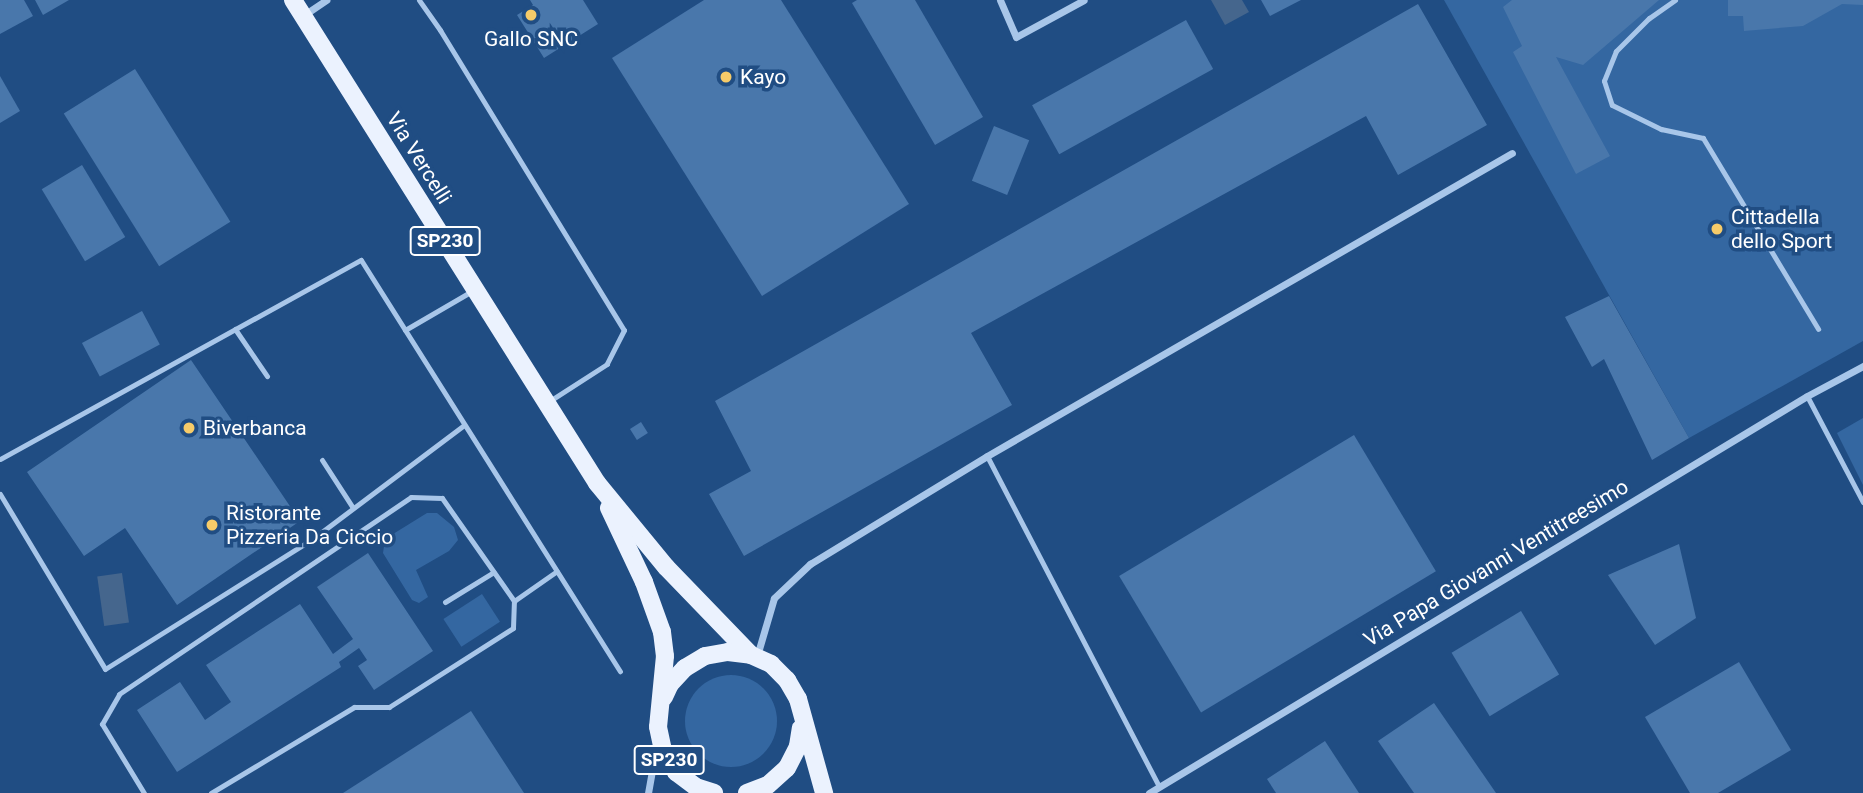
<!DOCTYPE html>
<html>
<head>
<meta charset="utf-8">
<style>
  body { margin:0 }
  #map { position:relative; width:1863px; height:793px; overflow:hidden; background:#204d83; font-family:Roboto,sans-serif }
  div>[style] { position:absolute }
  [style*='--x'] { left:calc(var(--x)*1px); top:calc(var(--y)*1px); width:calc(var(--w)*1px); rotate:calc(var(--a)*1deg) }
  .green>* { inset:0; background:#3467a1; transform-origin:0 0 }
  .round { border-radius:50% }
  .water>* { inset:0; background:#45668d; transform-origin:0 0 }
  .building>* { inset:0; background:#4977ab; transform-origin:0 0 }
  .service>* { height:5px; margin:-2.5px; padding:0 2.5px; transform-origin:2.5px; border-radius:2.5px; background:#a8c6e9 }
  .minor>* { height:7px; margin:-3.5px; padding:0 3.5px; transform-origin:3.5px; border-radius:3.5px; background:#a8c6e9 }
  .primary>* { height:18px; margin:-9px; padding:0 9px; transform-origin:9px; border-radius:9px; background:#ebf2fe }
  .dots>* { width:19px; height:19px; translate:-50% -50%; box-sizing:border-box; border:4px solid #204d83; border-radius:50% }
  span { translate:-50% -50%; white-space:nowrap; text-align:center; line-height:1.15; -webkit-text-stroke:7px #204d83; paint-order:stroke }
  .shield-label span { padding:2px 5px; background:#204d83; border:2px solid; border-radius:5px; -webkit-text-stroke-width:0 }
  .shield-label { font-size:19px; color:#fff; font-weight:700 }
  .poi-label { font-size:21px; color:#fff }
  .left { translate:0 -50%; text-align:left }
  .street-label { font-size:21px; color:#fff }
</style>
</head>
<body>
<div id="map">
  <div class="green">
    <i style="clip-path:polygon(1444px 0,1863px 0,1863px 341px,1689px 438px)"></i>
    <i style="clip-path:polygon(1863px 418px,1863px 485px,1837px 433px)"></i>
    <i style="clip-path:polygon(427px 513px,437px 513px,454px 527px,458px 540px,449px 551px,416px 570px,428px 597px,419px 603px,412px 600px,383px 553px,385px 539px)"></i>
    <i style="left:482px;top:594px;width:33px;height:46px;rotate:57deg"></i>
    <i class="round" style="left:685px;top:675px;width:92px;height:92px"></i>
  </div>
  <div class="water">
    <i style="clip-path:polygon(1211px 0,1242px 0,1249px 12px,1225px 25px)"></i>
    <i style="left:122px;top:573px;width:50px;height:25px;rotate:82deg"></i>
  </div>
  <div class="building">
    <i style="clip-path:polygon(0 0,24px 0,33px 16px,0 34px)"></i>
    <i style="clip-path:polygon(35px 0,69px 0,43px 15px)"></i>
    <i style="clip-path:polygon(530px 0,583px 0,598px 24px,544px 58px,517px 15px,533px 5px)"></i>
    <i style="clip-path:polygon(704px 0,781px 0,909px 204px,762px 296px,612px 58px)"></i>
    <i style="clip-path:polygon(857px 0,915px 0,983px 117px,935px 145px,852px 3px)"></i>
    <i style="clip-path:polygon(1261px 0,1301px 0,1270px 16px)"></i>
    <i style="clip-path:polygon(1512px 0,1659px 0,1583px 65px,1556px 57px,1610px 156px,1576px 174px,1513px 52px,1522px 46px,1503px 7px)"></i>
    <i style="clip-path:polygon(1728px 0,1863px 0,1863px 5px,1842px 4px,1803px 26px,1744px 31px,1743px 16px,1728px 16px)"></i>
    <i style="clip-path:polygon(1418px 4px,1487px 125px,1398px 175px,1366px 116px,971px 333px,1012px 405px,744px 556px,709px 494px,751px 471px,715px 401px)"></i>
    <i style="left:1186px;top:20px;width:56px;height:176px;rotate:61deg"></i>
    <i style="left:135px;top:69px;width:180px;height:84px;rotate:58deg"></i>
    <i style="clip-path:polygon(0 76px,20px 111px,0 123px)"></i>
    <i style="left:994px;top:126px;width:38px;height:59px;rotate:22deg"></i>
    <i style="left:82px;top:165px;width:84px;height:47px;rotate:59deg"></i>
    <i style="clip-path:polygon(1609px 296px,1689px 438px,1652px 460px,1604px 359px,1592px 367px,1565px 317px)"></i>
    <i style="left:142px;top:311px;width:38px;height:68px;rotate:62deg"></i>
    <i style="clip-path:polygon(191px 360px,300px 521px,177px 605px,125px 528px,84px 556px,27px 472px)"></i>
    <i style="left:641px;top:422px;width:13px;height:13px;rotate:58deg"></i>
    <i style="left:1354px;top:435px;width:159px;height:274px;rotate:59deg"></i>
    <i style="clip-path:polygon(1679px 544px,1696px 618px,1655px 645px,1608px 575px)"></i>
    <i style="clip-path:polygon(368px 553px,433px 651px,374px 690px,358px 666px,367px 660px,359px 648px,339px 662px,341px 667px,177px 772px,137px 710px,180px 682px,205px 720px,231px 702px,206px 665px,300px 604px,333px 654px,353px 639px,317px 587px)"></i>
    <i style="left:1521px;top:611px;width:74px;height:81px;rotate:59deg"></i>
    <i style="clip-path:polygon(1739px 662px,1791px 750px,1718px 793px,1690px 793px,1645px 717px)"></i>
    <i style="clip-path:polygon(1434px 703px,1496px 793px,1414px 793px,1378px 741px)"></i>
    <i style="clip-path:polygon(471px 711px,524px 793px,343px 793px)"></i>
    <i style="clip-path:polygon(1325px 741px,1359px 793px,1276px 793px,1267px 779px)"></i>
  </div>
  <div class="service">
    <i style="--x:419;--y:0;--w:37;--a:55"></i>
    <i style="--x:440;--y:30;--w:352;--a:58.5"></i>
    <i style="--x:624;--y:330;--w:38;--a:117"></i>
    <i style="--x:607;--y:364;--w:70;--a:147.2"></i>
    <i style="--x:1675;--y:0;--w:32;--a:145"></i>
    <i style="--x:1649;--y:18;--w:47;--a:135"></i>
    <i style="--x:1616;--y:51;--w:32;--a:112"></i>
    <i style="--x:1604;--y:81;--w:25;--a:72"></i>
    <i style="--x:1612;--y:105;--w:55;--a:26.1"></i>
    <i style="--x:1661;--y:129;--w:43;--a:12.1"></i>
    <i style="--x:1703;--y:138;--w:223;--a:58.9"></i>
    <i style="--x:235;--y:329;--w:57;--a:55.8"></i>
    <i style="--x:405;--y:330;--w:78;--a:-30.2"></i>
    <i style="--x:1807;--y:396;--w:120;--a:62.2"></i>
    <i style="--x:987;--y:456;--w:373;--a:62.5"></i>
    <i style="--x:0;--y:459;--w:412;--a:-28.9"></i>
    <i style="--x:361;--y:260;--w:486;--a:57.8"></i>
    <i style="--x:322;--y:460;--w:57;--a:57.1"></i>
    <i style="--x:0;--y:494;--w:204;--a:59"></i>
    <i style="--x:105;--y:669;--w:243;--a:-32.1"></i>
    <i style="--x:311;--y:540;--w:191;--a:-36.9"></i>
    <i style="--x:445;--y:602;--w:57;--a:-31.5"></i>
    <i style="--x:144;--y:793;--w:81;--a:-121.3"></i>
    <i style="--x:102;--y:724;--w:34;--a:-60"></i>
    <i style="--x:119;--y:694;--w:352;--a:-34"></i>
    <i style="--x:411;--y:497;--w:31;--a:2"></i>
    <i style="--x:442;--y:498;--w:126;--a:55"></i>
    <i style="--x:514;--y:601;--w:52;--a:-34.9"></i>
    <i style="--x:211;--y:793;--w:167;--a:-31"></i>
    <i style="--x:354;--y:707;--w:35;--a:0"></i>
    <i style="--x:389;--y:707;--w:147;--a:-32.5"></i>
    <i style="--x:513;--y:628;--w:27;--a:-88"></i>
  </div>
  <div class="minor">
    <i style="--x:1000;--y:0;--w:40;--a:66.6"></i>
    <i style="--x:1016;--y:37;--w:77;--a:-28.6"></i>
    <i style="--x:304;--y:15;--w:27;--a:-34"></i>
    <i style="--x:757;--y:656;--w:60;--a:-73.7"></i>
    <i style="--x:774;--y:598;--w:50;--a:-43.4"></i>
    <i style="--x:810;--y:564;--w:207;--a:-31.4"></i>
    <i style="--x:987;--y:456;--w:606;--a:-29.99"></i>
    <i style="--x:648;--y:793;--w:46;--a:-79.9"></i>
    <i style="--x:1149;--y:793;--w:768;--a:-31.1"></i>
    <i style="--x:1807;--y:396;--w:64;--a:-28.2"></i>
  </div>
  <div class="primary">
    <i style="--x:293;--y:0;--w:571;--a:57.81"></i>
    <i style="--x:597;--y:483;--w:109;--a:50.6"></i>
    <i style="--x:666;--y:567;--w:122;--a:46"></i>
    <i style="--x:609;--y:508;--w:82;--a:64.7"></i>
    <i style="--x:644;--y:582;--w:53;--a:70.2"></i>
    <i style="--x:662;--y:632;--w:24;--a:83"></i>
    <i style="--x:665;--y:656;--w:71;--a:95.6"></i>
    <i style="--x:658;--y:727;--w:25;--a:78"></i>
    <i style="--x:663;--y:751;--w:25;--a:58"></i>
    <i style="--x:676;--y:772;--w:25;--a:37"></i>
    <i style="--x:696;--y:787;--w:19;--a:18"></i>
    <i style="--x:664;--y:697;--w:14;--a:-65"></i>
    <i style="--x:670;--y:684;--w:22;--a:-47"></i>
    <i style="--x:685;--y:668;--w:23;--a:-31"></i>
    <i style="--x:705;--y:656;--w:23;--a:-10"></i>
    <i style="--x:728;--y:652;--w:23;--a:7"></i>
    <i style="--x:751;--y:655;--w:22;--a:24"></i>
    <i style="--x:771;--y:664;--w:23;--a:45"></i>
    <i style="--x:787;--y:680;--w:22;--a:60"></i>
    <i style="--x:798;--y:699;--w:98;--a:74.5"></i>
    <i style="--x:747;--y:793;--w:22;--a:-21"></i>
    <i style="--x:768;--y:785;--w:25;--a:-42"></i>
    <i style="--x:787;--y:768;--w:25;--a:-63"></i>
    <i style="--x:798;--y:746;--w:18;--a:-81"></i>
  </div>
  <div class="dots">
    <i style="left:531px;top:15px;background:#f6cb69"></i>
    <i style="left:726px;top:77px;background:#f6cb69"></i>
    <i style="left:1717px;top:229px;background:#f6cb69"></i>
    <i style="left:189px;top:428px;background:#f6cb69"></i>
    <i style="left:212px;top:525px;background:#f6cb69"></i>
  </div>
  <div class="shield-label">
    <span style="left:445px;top:241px">SP230</span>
    <span style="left:669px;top:760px">SP230</span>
  </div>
  <div class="poi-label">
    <span style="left:531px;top:39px">Gallo SNC</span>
    <span class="left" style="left:740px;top:77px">Kayo</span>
    <span class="left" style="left:1731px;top:229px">Cittadella<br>dello Sport</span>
    <span class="left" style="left:203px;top:428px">Biverbanca</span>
    <span class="left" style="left:226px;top:525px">Ristorante<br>Pizzeria Da Ciccio</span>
  </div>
  <div class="street-label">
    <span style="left:419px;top:158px;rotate:58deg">Via Vercelli</span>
    <span style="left:1496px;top:563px;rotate:-31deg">Via Papa Giovanni Ventitreesimo</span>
  </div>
</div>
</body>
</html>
